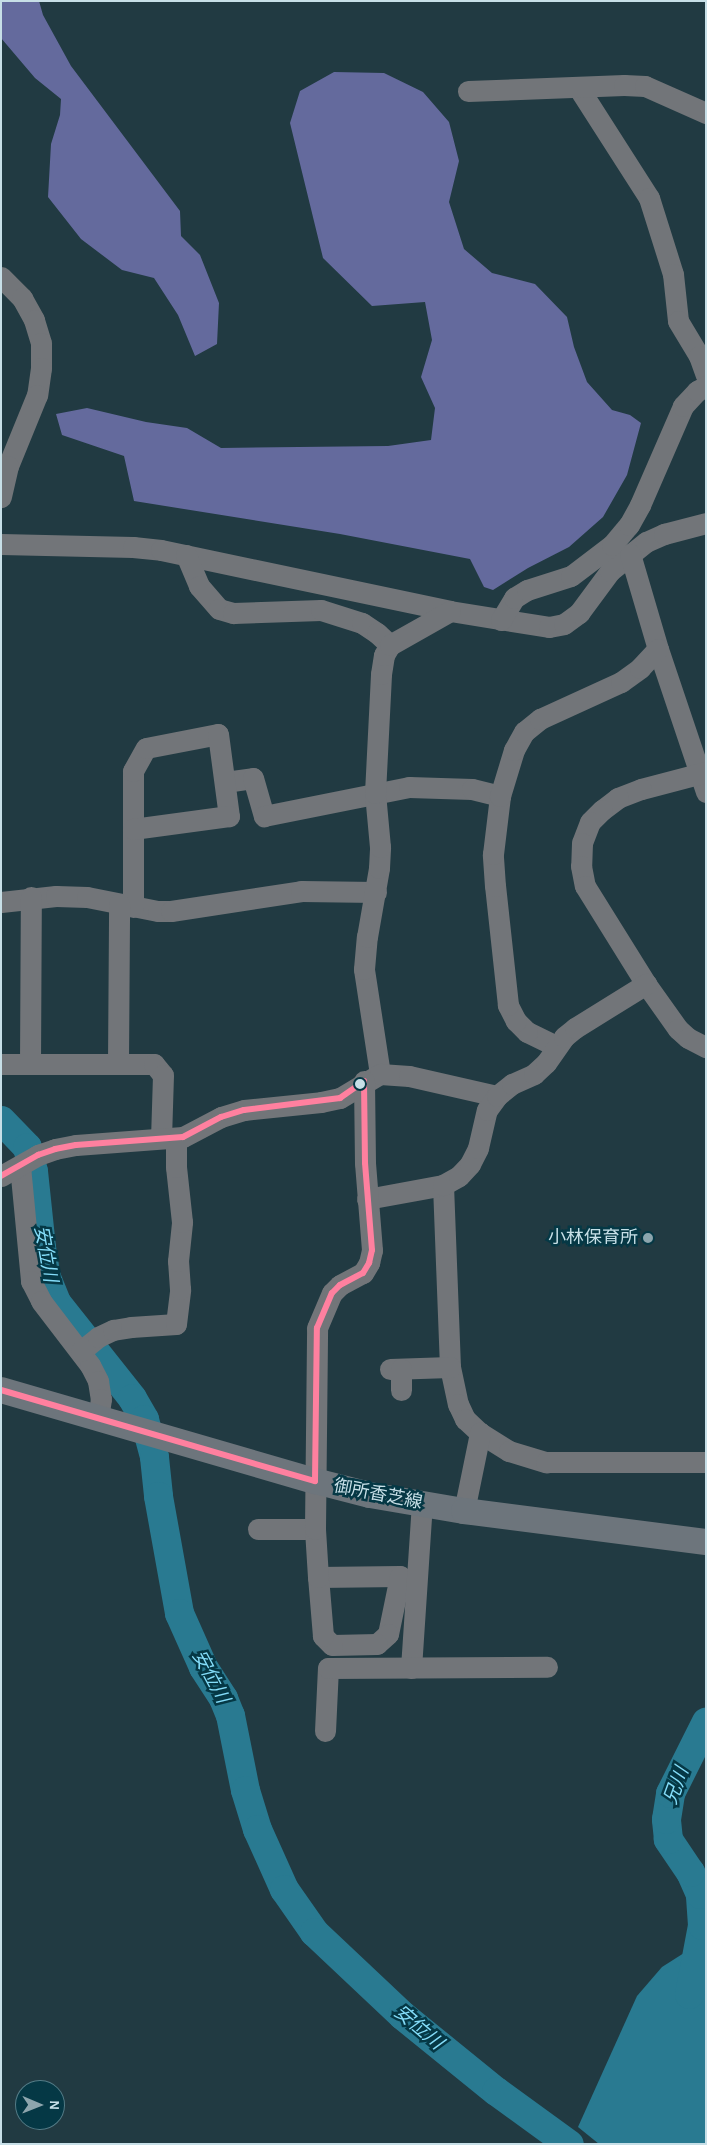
<!DOCTYPE html>
<html>
<head>
<meta charset="utf-8">
<style>
  body { margin:0 }
  #map { position:relative; width:707px; height:2145px; overflow:hidden; background:#213a42; font-family:"Alegreya Sans","Noto Sans JP",sans-serif }
  div>[style] { position:absolute }
  [style*='--x'] { left:calc(var(--x)*1px); top:calc(var(--y)*1px); width:calc(var(--w)*1px); rotate:calc(var(--a)*1deg) }
  .forest>* { inset:0; background:#646a9d }
  .water>* { inset:0; background:#297a91 }
  .river>* { height:29px; margin:-14.5px; padding:0 14.5px; transform-origin:14.5px; border-radius:14.5px; background:#297a91 }
  .minor>* { height:21px; margin:-10.5px; padding:0 10.5px; transform-origin:10.5px; border-radius:10.5px; background:#727579 }
  .major>* { height:26px; margin:-13px; padding:0 13px; transform-origin:13px; border-radius:13px; background:#6d757c }
  .bus-1>* { height:6px; margin:-3px; padding:0 3px; transform-origin:3px; border-radius:3px; background:#ff809f }
  .dots>* { width:14px; height:14px; translate:-50% -50%; box-sizing:border-box; border:2px solid #053845; border-radius:50% }
  span { translate:-50% -50%; white-space:nowrap; text-align:center; line-height:1.15; -webkit-text-stroke:5px #053845; paint-order:stroke }
  .poi-label { font-size:18px; color:#c7dfe7 }
  .right { translate:-100% -50%; text-align:right }
  .street-label { font-size:18px; color:#c7dfe7 }
  .water-label { font-size:19px; color:#84ddf9; font-style:italic }
  .frame { position:absolute; inset:0; border:2px solid #c7dfe7; pointer-events:none }
  .north { position:absolute; left:15px; top:2080px; width:50px; height:50px; box-sizing:border-box; background:#053845; border:1px solid #537b86; border-radius:50%; rotate:91deg; font-size:14px; font-weight:700; line-height:20px; text-align:center; color:#c7dfe7 }
  .north::after { content:''; display:block; margin:auto; width:18px; height:22px; background:#8da5ad; clip-path:polygon(50% 0,100% 100%,50% 72%,0 100%) }
</style>
</head>
<body>
<div id="map">
  <div class="forest">
    <i style="clip-path:polygon(1px 1px,39px 1px,43px 15px,71px 66px,180px 211px,181px 236px,200px 255px,219px 303px,217px 344px,195px 356px,178px 315px,154px 278px,122px 270px,81px 239px,48px 197px,51px 144px,60px 115px,61px 99px,35px 78px,1px 38px)"></i>
    <i style="clip-path:polygon(334px 72px,384px 73px,423px 92px,449px 122px,459px 161px,449px 202px,464px 249px,492px 273px,535px 284px,567px 317px,574px 347px,587px 382px,612px 410px,630px 415px,641px 423px,627px 475px,603px 517px,569px 547px,528px 568px,493px 590px,484px 587px,470px 559px,340px 534px,134px 501px,124px 456px,62px 435px,56px 414px,87px 408px,146px 422px,187px 428px,221px 448px,388px 446px,431px 440px,435px 408px,421px 377px,432px 340px,425px 302px,372px 306px,323px 258px,290px 123px,300px 91px)"></i>
  </div>
  <div class="water">
    <i style="clip-path:polygon(684px 1953px,703px 1955px,706px 1958px,706px 2144px,599px 2144px,578px 2127px,637px 1996px,662px 1967px)"></i>
  </div>
  <div class="river">
    <i style="--x:1;--y:1120;--w:37;--a:46"></i>
    <i style="--x:27;--y:1147;--w:25;--a:76"></i>
    <i style="--x:33;--y:1171;--w:76;--a:84"></i>
    <i style="--x:41;--y:1247;--w:30;--a:81"></i>
    <i style="--x:46;--y:1277;--w:27;--a:68"></i>
    <i style="--x:56;--y:1302;--w:122;--a:51.6"></i>
    <i style="--x:132;--y:1398;--w:24;--a:60"></i>
    <i style="--x:144;--y:1419;--w:39;--a:75"></i>
    <i style="--x:154;--y:1457;--w:39;--a:84"></i>
    <i style="--x:158;--y:1496;--w:119;--a:79.8"></i>
    <i style="--x:179;--y:1613;--w:59;--a:66"></i>
    <i style="--x:203;--y:1667;--w:37;--a:57"></i>
    <i style="--x:223;--y:1698;--w:18;--a:68"></i>
    <i style="--x:230;--y:1715;--w:76;--a:78.7"></i>
    <i style="--x:245;--y:1790;--w:41;--a:72.9"></i>
    <i style="--x:257;--y:1829;--w:66;--a:65.8"></i>
    <i style="--x:284;--y:1889;--w:52;--a:55.1"></i>
    <i style="--x:314;--y:1932;--w:121;--a:43.3"></i>
    <i style="--x:402;--y:2015;--w:121;--a:39"></i>
    <i style="--x:496;--y:2091;--w:90;--a:36"></i>
    <i style="--x:689;--y:1994;--w:70;--a:-79.3"></i>
    <i style="--x:702;--y:1925;--w:31;--a:-94"></i>
    <i style="--x:700;--y:1894;--w:24;--a:-114"></i>
    <i style="--x:690;--y:1872;--w:40;--a:-124"></i>
    <i style="--x:668;--y:1839;--w:20;--a:-96"></i>
    <i style="--x:666;--y:1819;--w:26;--a:-81"></i>
    <i style="--x:670;--y:1793;--w:80;--a:-63.4"></i>
  </div>
  <div class="minor">
    <i style="--x:578;--y:87;--w:132;--a:57.4"></i>
    <i style="--x:649;--y:198;--w:80;--a:72.5"></i>
    <i style="--x:673;--y:274;--w:47;--a:83.9"></i>
    <i style="--x:678;--y:321;--w:41;--a:59"></i>
    <i style="--x:699;--y:356;--w:20;--a:70"></i>
    <i style="--x:468;--y:91;--w:156;--a:-2.2"></i>
    <i style="--x:624;--y:85;--w:21;--a:3"></i>
    <i style="--x:645;--y:86;--w:67;--a:23.9"></i>
    <i style="--x:1;--y:277;--w:30;--a:45"></i>
    <i style="--x:22;--y:298;--w:25;--a:61"></i>
    <i style="--x:34;--y:320;--w:24;--a:73"></i>
    <i style="--x:41;--y:343;--w:25;--a:90"></i>
    <i style="--x:41;--y:368;--w:27;--a:98"></i>
    <i style="--x:37;--y:395;--w:77;--a:112.2"></i>
    <i style="--x:8;--y:466;--w:32;--a:103"></i>
    <i style="--x:1;--y:544;--w:132;--a:1.3"></i>
    <i style="--x:133;--y:547;--w:28;--a:6"></i>
    <i style="--x:161;--y:550;--w:295;--a:11.9"></i>
    <i style="--x:450;--y:611;--w:100;--a:9.2"></i>
    <i style="--x:549;--y:627;--w:15;--a:-11"></i>
    <i style="--x:564;--y:624;--w:19;--a:-36"></i>
    <i style="--x:579;--y:613;--w:52;--a:-53.6"></i>
    <i style="--x:610;--y:571;--w:46;--a:-38.9"></i>
    <i style="--x:646;--y:542;--w:20;--a:-24"></i>
    <i style="--x:664;--y:534;--w:43;--a:-14.7"></i>
    <i style="--x:630;--y:554;--w:99;--a:73.6"></i>
    <i style="--x:658;--y:649;--w:151;--a:71.4"></i>
    <i style="--x:186;--y:555;--w:34;--a:67"></i>
    <i style="--x:199;--y:586;--w:30;--a:49"></i>
    <i style="--x:219;--y:609;--w:15;--a:16"></i>
    <i style="--x:233;--y:613;--w:88;--a:-2"></i>
    <i style="--x:321;--y:610;--w:43;--a:17.6"></i>
    <i style="--x:362;--y:623;--w:18;--a:34"></i>
    <i style="--x:377;--y:633;--w:18;--a:43"></i>
    <i style="--x:501;--y:620;--w:26;--a:-59"></i>
    <i style="--x:514;--y:598;--w:15;--a:-32"></i>
    <i style="--x:527;--y:590;--w:46;--a:-17.7"></i>
    <i style="--x:571;--y:576;--w:51;--a:-37.1"></i>
    <i style="--x:612;--y:545;--w:26;--a:-50"></i>
    <i style="--x:629;--y:525;--w:23;--a:-61"></i>
    <i style="--x:640;--y:505;--w:108;--a:-66.5"></i>
    <i style="--x:683;--y:406;--w:21;--a:-47"></i>
    <i style="--x:697;--y:391;--w:10;--a:-29"></i>
    <i style="--x:706;--y:772;--w:67;--a:165.3"></i>
    <i style="--x:641;--y:789;--w:25;--a:159"></i>
    <i style="--x:618;--y:798;--w:20;--a:143"></i>
    <i style="--x:602;--y:810;--w:17;--a:135"></i>
    <i style="--x:590;--y:822;--w:22;--a:111"></i>
    <i style="--x:582;--y:843;--w:23;--a:92"></i>
    <i style="--x:581;--y:866;--w:20;--a:79"></i>
    <i style="--x:585;--y:886;--w:115;--a:58.1"></i>
    <i style="--x:646;--y:984;--w:55;--a:54.6"></i>
    <i style="--x:678;--y:1029;--w:13;--a:42"></i>
    <i style="--x:688;--y:1038;--w:20;--a:27"></i>
    <i style="--x:225;--y:782;--w:28;--a:-8"></i>
    <i style="--x:253;--y:778;--w:40;--a:74"></i>
    <i style="--x:264;--y:816;--w:148;--a:-11.3"></i>
    <i style="--x:409;--y:787;--w:63;--a:1.8"></i>
    <i style="--x:472;--y:789;--w:29;--a:14"></i>
    <i style="--x:1;--y:902;--w:55;--a:-6.2"></i>
    <i style="--x:56;--y:896;--w:31;--a:2"></i>
    <i style="--x:87;--y:897;--w:72;--a:11.2"></i>
    <i style="--x:158;--y:911;--w:13;--a:0"></i>
    <i style="--x:171;--y:911;--w:132;--a:-8.7"></i>
    <i style="--x:301;--y:891;--w:75;--a:0.8"></i>
    <i style="--x:133;--y:907;--w:136;--a:-90"></i>
    <i style="--x:133;--y:771;--w:26;--a:-61"></i>
    <i style="--x:146;--y:748;--w:73;--a:-11"></i>
    <i style="--x:218;--y:734;--w:83;--a:82.4"></i>
    <i style="--x:229;--y:816;--w:97;--a:172.3"></i>
    <i style="--x:556;--y:1046;--w:32;--a:-154"></i>
    <i style="--x:527;--y:1032;--w:16;--a:-135"></i>
    <i style="--x:516;--y:1021;--w:18;--a:-117"></i>
    <i style="--x:508;--y:1005;--w:120;--a:-96.2"></i>
    <i style="--x:495;--y:886;--w:32;--a:-94"></i>
    <i style="--x:493;--y:854;--w:58;--a:-83.1"></i>
    <i style="--x:500;--y:796;--w:48;--a:-73.1"></i>
    <i style="--x:514;--y:750;--w:21;--a:-61"></i>
    <i style="--x:524;--y:732;--w:21;--a:-39"></i>
    <i style="--x:540;--y:719;--w:89;--a:-24.6"></i>
    <i style="--x:621;--y:682;--w:24;--a:-36"></i>
    <i style="--x:640;--y:668;--w:26;--a:-47"></i>
    <i style="--x:30;--y:1063;--w:166;--a:-89.7"></i>
    <i style="--x:118;--y:1063;--w:159;--a:-89.6"></i>
    <i style="--x:1;--y:1064;--w:153;--a:0"></i>
    <i style="--x:154;--y:1064;--w:14;--a:51"></i>
    <i style="--x:163;--y:1075;--w:63;--a:91.8"></i>
    <i style="--x:380;--y:1074;--w:106;--a:-98.7"></i>
    <i style="--x:364;--y:969;--w:32;--a:-85"></i>
    <i style="--x:367;--y:937;--w:70;--a:-80.1"></i>
    <i style="--x:379;--y:868;--w:21;--a:-87"></i>
    <i style="--x:380;--y:847;--w:54;--a:-95.3"></i>
    <i style="--x:375;--y:793;--w:119;--a:-87.1"></i>
    <i style="--x:381;--y:674;--w:19;--a:-81"></i>
    <i style="--x:384;--y:655;--w:12;--a:-59"></i>
    <i style="--x:390;--y:645;--w:69;--a:-29.5"></i>
    <i style="--x:20;--y:1166;--w:116;--a:84.5"></i>
    <i style="--x:31;--y:1281;--w:22;--a:63"></i>
    <i style="--x:41;--y:1301;--w:81;--a:52.6"></i>
    <i style="--x:90;--y:1365;--w:18;--a:63"></i>
    <i style="--x:98;--y:1381;--w:18;--a:81"></i>
    <i style="--x:101;--y:1399;--w:18;--a:99"></i>
    <i style="--x:1;--y:1176;--w:43;--a:-29.6"></i>
    <i style="--x:38;--y:1155;--w:18;--a:-19"></i>
    <i style="--x:55;--y:1149;--w:21;--a:-11"></i>
    <i style="--x:76;--y:1145;--w:107;--a:-4.3"></i>
    <i style="--x:183;--y:1137;--w:43;--a:-27.8"></i>
    <i style="--x:221;--y:1117;--w:24;--a:-17"></i>
    <i style="--x:244;--y:1110;--w:77;--a:-5.9"></i>
    <i style="--x:321;--y:1102;--w:19;--a:-12"></i>
    <i style="--x:340;--y:1098;--w:47;--a:-31"></i>
    <i style="--x:380;--y:1074;--w:29;--a:4"></i>
    <i style="--x:409;--y:1076;--w:90;--a:12.8"></i>
    <i style="--x:443;--y:1185;--w:182;--a:87.8"></i>
    <i style="--x:450;--y:1367;--w:38;--a:78"></i>
    <i style="--x:458;--y:1404;--w:17;--a:65"></i>
    <i style="--x:465;--y:1419;--w:21;--a:43"></i>
    <i style="--x:480;--y:1433;--w:34;--a:32"></i>
    <i style="--x:509;--y:1451;--w:39;--a:17"></i>
    <i style="--x:546;--y:1462;--w:160;--a:0"></i>
    <i style="--x:367;--y:1199;--w:77;--a:-10.4"></i>
    <i style="--x:443;--y:1185;--w:18;--a:-29"></i>
    <i style="--x:459;--y:1176;--w:16;--a:-47"></i>
    <i style="--x:470;--y:1164;--w:18;--a:-63"></i>
    <i style="--x:478;--y:1148;--w:39;--a:-77"></i>
    <i style="--x:487;--y:1110;--w:17;--a:-54"></i>
    <i style="--x:497;--y:1096;--w:19;--a:-39"></i>
    <i style="--x:512;--y:1084;--w:24;--a:-24"></i>
    <i style="--x:534;--y:1074;--w:16;--a:-43"></i>
    <i style="--x:546;--y:1063;--w:32;--a:-55"></i>
    <i style="--x:564;--y:1037;--w:14;--a:-39"></i>
    <i style="--x:575;--y:1028;--w:84;--a:-31.8"></i>
    <i style="--x:81;--y:1351;--w:22;--a:-39"></i>
    <i style="--x:98;--y:1337;--w:17;--a:-25"></i>
    <i style="--x:113;--y:1330;--w:18;--a:-9"></i>
    <i style="--x:131;--y:1327;--w:45;--a:-3.8"></i>
    <i style="--x:176;--y:1324;--w:35;--a:-83"></i>
    <i style="--x:180;--y:1289;--w:28;--a:-94"></i>
    <i style="--x:178;--y:1261;--w:39;--a:-84"></i>
    <i style="--x:182;--y:1222;--w:55;--a:-96.2"></i>
    <i style="--x:176;--y:1167;--w:29;--a:-90"></i>
    <i style="--x:390;--y:1369;--w:60;--a:-1.9"></i>
    <i style="--x:401;--y:1390;--w:21;--a:-90"></i>
    <i style="--x:464;--y:1511;--w:80;--a:-78.4"></i>
    <i style="--x:258;--y:1529;--w:57;--a:0"></i>
    <i style="--x:318;--y:1577;--w:82;--a:-0.7"></i>
    <i style="--x:400;--y:1576;--w:59;--a:101.7"></i>
    <i style="--x:388;--y:1634;--w:15;--a:138"></i>
    <i style="--x:377;--y:1644;--w:45;--a:178.7"></i>
    <i style="--x:332;--y:1645;--w:13;--a:-135"></i>
    <i style="--x:323;--y:1636;--w:59;--a:-94.8"></i>
    <i style="--x:318;--y:1577;--w:48;--a:-93.6"></i>
    <i style="--x:315;--y:1529;--w:201;--a:-89.4"></i>
    <i style="--x:317;--y:1328;--w:38;--a:-67"></i>
    <i style="--x:332;--y:1293;--w:11;--a:-45"></i>
    <i style="--x:340;--y:1285;--w:26;--a:-28"></i>
    <i style="--x:363;--y:1273;--w:12;--a:-59"></i>
    <i style="--x:369;--y:1263;--w:13;--a:-77"></i>
    <i style="--x:372;--y:1250;--w:87;--a:-94.6"></i>
    <i style="--x:365;--y:1163;--w:82;--a:-90.7"></i>
    <i style="--x:411;--y:1668;--w:164;--a:-86.2"></i>
    <i style="--x:325;--y:1731;--w:63;--a:-87.3"></i>
    <i style="--x:328;--y:1668;--w:219;--a:-0.3"></i>
  </div>
  <div class="major">
    <i style="--x:1;--y:1390;--w:327;--a:16.2"></i>
    <i style="--x:315;--y:1481;--w:57;--a:14.3"></i>
    <i style="--x:370;--y:1495;--w:95;--a:9.7"></i>
    <i style="--x:464;--y:1511;--w:244;--a:7.3"></i>
  </div>
  <div class="bus-1">
    <i style="--x:1;--y:1176;--w:43;--a:-29.6"></i>
    <i style="--x:38;--y:1155;--w:18;--a:-19"></i>
    <i style="--x:55;--y:1149;--w:21;--a:-11"></i>
    <i style="--x:76;--y:1145;--w:107;--a:-4.3"></i>
    <i style="--x:183;--y:1137;--w:43;--a:-27.8"></i>
    <i style="--x:221;--y:1117;--w:24;--a:-17"></i>
    <i style="--x:244;--y:1110;--w:97;--a:-7.1"></i>
    <i style="--x:340;--y:1098;--w:29;--a:-35"></i>
    <i style="--x:1;--y:1390;--w:327;--a:16.2"></i>
    <i style="--x:315;--y:1481;--w:153;--a:-89.3"></i>
    <i style="--x:317;--y:1328;--w:38;--a:-67"></i>
    <i style="--x:332;--y:1293;--w:11;--a:-45"></i>
    <i style="--x:340;--y:1285;--w:26;--a:-28"></i>
    <i style="--x:363;--y:1273;--w:12;--a:-59"></i>
    <i style="--x:369;--y:1263;--w:13;--a:-77"></i>
    <i style="--x:372;--y:1250;--w:87;--a:-94.6"></i>
    <i style="--x:365;--y:1163;--w:82;--a:-90.7"></i>
  </div>
  <div class="dots">
    <i style="left:360px;top:1084px;background:#c7dfe7"></i>
    <i style="left:648px;top:1238px;background:#8da5ad"></i>
  </div>
  <div class="poi-label">
    <span class="right" style="left:638px;top:1238px">小林保育所</span>
  </div>
  <div class="street-label">
    <span style="left:378px;top:1495px;rotate:11deg">御所香芝線</span>
  </div>
  <div class="water-label">
    <span style="left:45px;top:1254px;rotate:80deg">安位川</span>
    <span style="left:210px;top:1677px;rotate:62deg">安位川</span>
    <span style="left:677px;top:1786px;rotate:-70deg">兄川</span>
    <span style="left:418px;top:2028px;rotate:40deg">安位川</span>
  </div>
  <div class="frame"></div>
  <div class="north">N</div>
</div>
</body>
</html>
